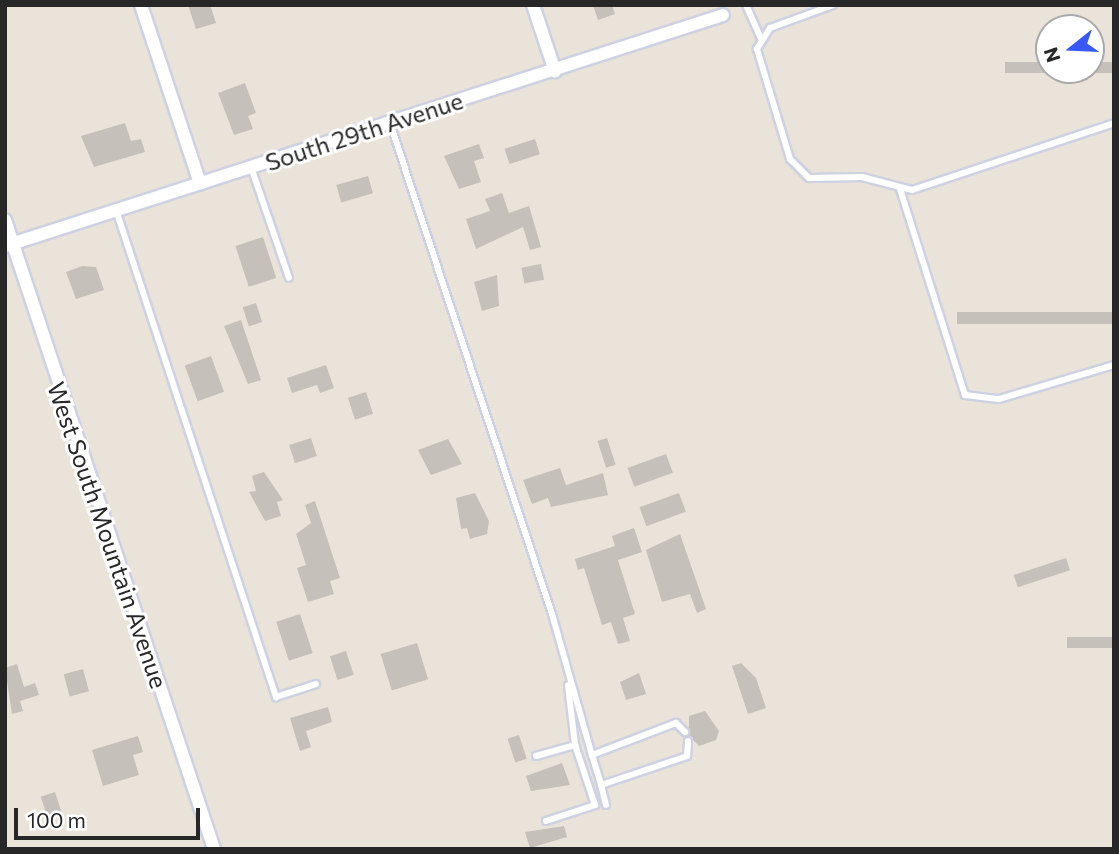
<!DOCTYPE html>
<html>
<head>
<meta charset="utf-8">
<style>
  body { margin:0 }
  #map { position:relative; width:1119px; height:854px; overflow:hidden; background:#eae3d9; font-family:Commissioner,sans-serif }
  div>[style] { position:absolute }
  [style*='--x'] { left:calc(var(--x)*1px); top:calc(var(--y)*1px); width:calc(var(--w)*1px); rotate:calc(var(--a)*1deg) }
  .building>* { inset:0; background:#c5c0b9; transform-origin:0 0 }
  .roads { filter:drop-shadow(2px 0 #ced1e1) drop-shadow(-2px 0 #ced1e1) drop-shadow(0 2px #ced1e1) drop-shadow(0 -2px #ced1e1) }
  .service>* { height:6px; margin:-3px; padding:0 3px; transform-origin:3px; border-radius:3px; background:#fff }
  .minor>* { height:12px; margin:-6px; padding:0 6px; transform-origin:6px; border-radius:6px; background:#fff }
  span { translate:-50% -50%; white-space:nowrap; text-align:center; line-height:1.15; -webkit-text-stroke:6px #fff; paint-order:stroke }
  .street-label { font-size:24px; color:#272727 }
  .frame { position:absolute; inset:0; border:7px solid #272727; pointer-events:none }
  .north { position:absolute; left:1035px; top:14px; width:70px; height:70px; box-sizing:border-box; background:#fff; border:2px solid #a9a9a9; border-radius:50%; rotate:252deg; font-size:19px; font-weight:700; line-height:28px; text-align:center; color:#272727 }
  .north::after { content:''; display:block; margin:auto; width:24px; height:32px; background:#3959f7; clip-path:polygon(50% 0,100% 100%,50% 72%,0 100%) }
  .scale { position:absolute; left:14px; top:808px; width:186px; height:32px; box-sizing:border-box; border:4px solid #272727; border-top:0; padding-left:9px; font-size:21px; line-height:24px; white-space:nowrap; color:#272727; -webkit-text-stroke:5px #fff; paint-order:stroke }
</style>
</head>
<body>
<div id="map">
  <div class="building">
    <i style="clip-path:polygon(188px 5px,210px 5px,216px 23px,196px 29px)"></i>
    <i style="clip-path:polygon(593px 5px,612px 5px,615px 14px,598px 20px)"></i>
    <i style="left:1114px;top:62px;width:11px;height:109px;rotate:90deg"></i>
    <i style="clip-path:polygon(245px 83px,256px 113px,248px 116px,253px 129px,234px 135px,218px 93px)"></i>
    <i style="clip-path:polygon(125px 123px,131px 141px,141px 139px,145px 152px,94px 167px,81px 136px)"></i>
    <i style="left:535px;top:139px;width:16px;height:32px;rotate:72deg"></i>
    <i style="clip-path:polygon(479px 144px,484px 158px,474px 161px,481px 182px,459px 189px,444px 156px)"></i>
    <i style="left:368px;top:176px;width:18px;height:33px;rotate:74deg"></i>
    <i style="clip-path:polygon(502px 193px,509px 213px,529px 206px,541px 247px,530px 250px,523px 227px,476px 249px,466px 219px,490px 211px,485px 199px)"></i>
    <i style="left:263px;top:237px;width:43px;height:29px;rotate:72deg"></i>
    <i style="left:541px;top:264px;width:16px;height:20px;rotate:79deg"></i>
    <i style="clip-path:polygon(82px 266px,96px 267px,104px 290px,76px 299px,66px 272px)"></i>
    <i style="clip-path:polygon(497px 275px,499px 306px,482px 311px,474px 282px)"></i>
    <i style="left:256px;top:303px;width:20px;height:14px;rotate:72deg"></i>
    <i style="left:1114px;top:312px;width:12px;height:157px;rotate:90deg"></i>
    <i style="clip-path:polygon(241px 320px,261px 380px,248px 384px,224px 326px)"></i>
    <i style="left:211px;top:356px;width:38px;height:28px;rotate:70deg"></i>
    <i style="clip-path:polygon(326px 365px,334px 388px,320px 393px,317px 385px,292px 393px,287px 378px)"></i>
    <i style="left:366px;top:392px;width:23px;height:19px;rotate:72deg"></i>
    <i style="left:311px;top:438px;width:19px;height:23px;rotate:72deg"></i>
    <i style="left:607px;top:438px;width:28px;height:10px;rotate:72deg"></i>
    <i style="clip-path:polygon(448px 439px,462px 464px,431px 475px,418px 450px)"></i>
    <i style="left:666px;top:454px;width:20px;height:41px;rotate:70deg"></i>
    <i style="clip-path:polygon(560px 468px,566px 485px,603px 473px,608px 495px,551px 507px,548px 498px,532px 504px,523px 480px)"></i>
    <i style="clip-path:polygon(264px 472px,283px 500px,277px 502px,281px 516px,265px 521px,249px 492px,256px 491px,252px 476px)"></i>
    <i style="clip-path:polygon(475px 493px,489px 521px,487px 534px,470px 539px,467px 528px,461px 529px,456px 498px)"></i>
    <i style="left:679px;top:493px;width:20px;height:42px;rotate:70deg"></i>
    <i style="clip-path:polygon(315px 501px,340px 578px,330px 581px,334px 594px,308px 602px,297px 568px,306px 565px,296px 534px,311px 523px,305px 505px)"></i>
    <i style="clip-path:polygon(634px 528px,642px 552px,618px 560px,635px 614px,623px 618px,630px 641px,618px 644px,611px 622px,602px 625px,584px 568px,578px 570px,575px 559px,615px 546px,612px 536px)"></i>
    <i style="clip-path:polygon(680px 534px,706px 609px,697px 613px,690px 594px,662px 602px,646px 550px)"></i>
    <i style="left:1066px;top:558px;width:13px;height:55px;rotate:72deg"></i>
    <i style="left:300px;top:614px;width:41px;height:25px;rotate:72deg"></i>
    <i style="left:1114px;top:637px;width:11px;height:47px;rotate:90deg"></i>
    <i style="left:417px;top:643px;width:38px;height:38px;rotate:73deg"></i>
    <i style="left:346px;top:651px;width:25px;height:17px;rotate:72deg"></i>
    <i style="clip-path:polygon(741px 663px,756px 678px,766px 708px,748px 714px,732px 666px)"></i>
    <i style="clip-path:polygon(17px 664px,24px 687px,35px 683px,39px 695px,20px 701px,23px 711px,12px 714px,5px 668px)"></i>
    <i style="left:83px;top:669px;width:23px;height:20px;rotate:75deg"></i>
    <i style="clip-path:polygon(639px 673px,646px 694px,626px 700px,620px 682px)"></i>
    <i style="clip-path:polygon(328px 707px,332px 722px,306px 731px,311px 747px,300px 751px,290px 718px)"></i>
    <i style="clip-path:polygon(705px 711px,719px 731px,716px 740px,699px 746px,689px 736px,689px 716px)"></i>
    <i style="left:519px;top:735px;width:25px;height:12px;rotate:72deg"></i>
    <i style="clip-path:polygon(138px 736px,143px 752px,133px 755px,139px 775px,103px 786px,92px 750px)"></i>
    <i style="clip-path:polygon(562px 763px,570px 785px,531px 791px,526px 776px)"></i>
    <i style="left:55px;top:792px;width:22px;height:15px;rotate:72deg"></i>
    <i style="clip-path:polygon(564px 826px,567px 837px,530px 848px,525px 832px)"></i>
  </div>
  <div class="roads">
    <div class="service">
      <i style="--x:746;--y:5;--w:36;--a:66"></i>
      <i style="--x:833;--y:5;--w:67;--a:159.9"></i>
      <i style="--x:770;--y:28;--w:25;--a:122"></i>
      <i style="--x:757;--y:49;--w:115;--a:73.3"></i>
      <i style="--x:790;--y:159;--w:27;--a:45"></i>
      <i style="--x:809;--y:178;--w:53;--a:-1.1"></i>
      <i style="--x:862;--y:177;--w:52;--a:14.6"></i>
      <i style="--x:912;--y:190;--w:213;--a:-18.3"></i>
      <i style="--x:390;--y:123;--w:517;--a:71.74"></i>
      <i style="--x:552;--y:614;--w:147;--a:74.2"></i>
      <i style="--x:592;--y:755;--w:90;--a:-20.9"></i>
      <i style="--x:676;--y:723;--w:13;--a:45"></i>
      <i style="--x:251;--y:167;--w:117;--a:71.1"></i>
      <i style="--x:900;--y:189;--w:216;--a:72.5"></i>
      <i style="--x:965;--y:395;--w:34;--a:7"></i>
      <i style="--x:999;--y:399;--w:120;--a:-16.5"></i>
      <i style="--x:116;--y:210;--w:513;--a:71.81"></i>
      <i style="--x:276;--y:697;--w:42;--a:-18"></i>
      <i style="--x:592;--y:755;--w:31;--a:73"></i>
      <i style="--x:536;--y:756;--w:41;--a:-15.8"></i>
      <i style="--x:575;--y:745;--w:60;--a:-96.7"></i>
      <i style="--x:606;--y:805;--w:21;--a:-104"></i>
      <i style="--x:601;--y:785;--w:91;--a:-18.6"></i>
      <i style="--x:687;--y:756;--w:15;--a:-86"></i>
      <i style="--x:546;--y:821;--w:52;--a:-18.1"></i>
      <i style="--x:595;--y:805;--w:63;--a:-108.4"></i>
    </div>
    <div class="minor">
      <i style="--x:141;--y:5;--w:188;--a:71.7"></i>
      <i style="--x:533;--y:5;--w:70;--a:71.6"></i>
      <i style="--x:5;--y:220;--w:663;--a:71.62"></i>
      <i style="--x:5;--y:246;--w:754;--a:-17.83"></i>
    </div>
  </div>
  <div class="street-label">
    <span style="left:364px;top:131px;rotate:-18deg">South 29th Avenue</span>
    <span style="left:108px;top:535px;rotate:71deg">West South Mountain Avenue</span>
  </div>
  <div class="frame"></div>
  <div class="north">N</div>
  <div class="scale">100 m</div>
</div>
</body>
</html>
